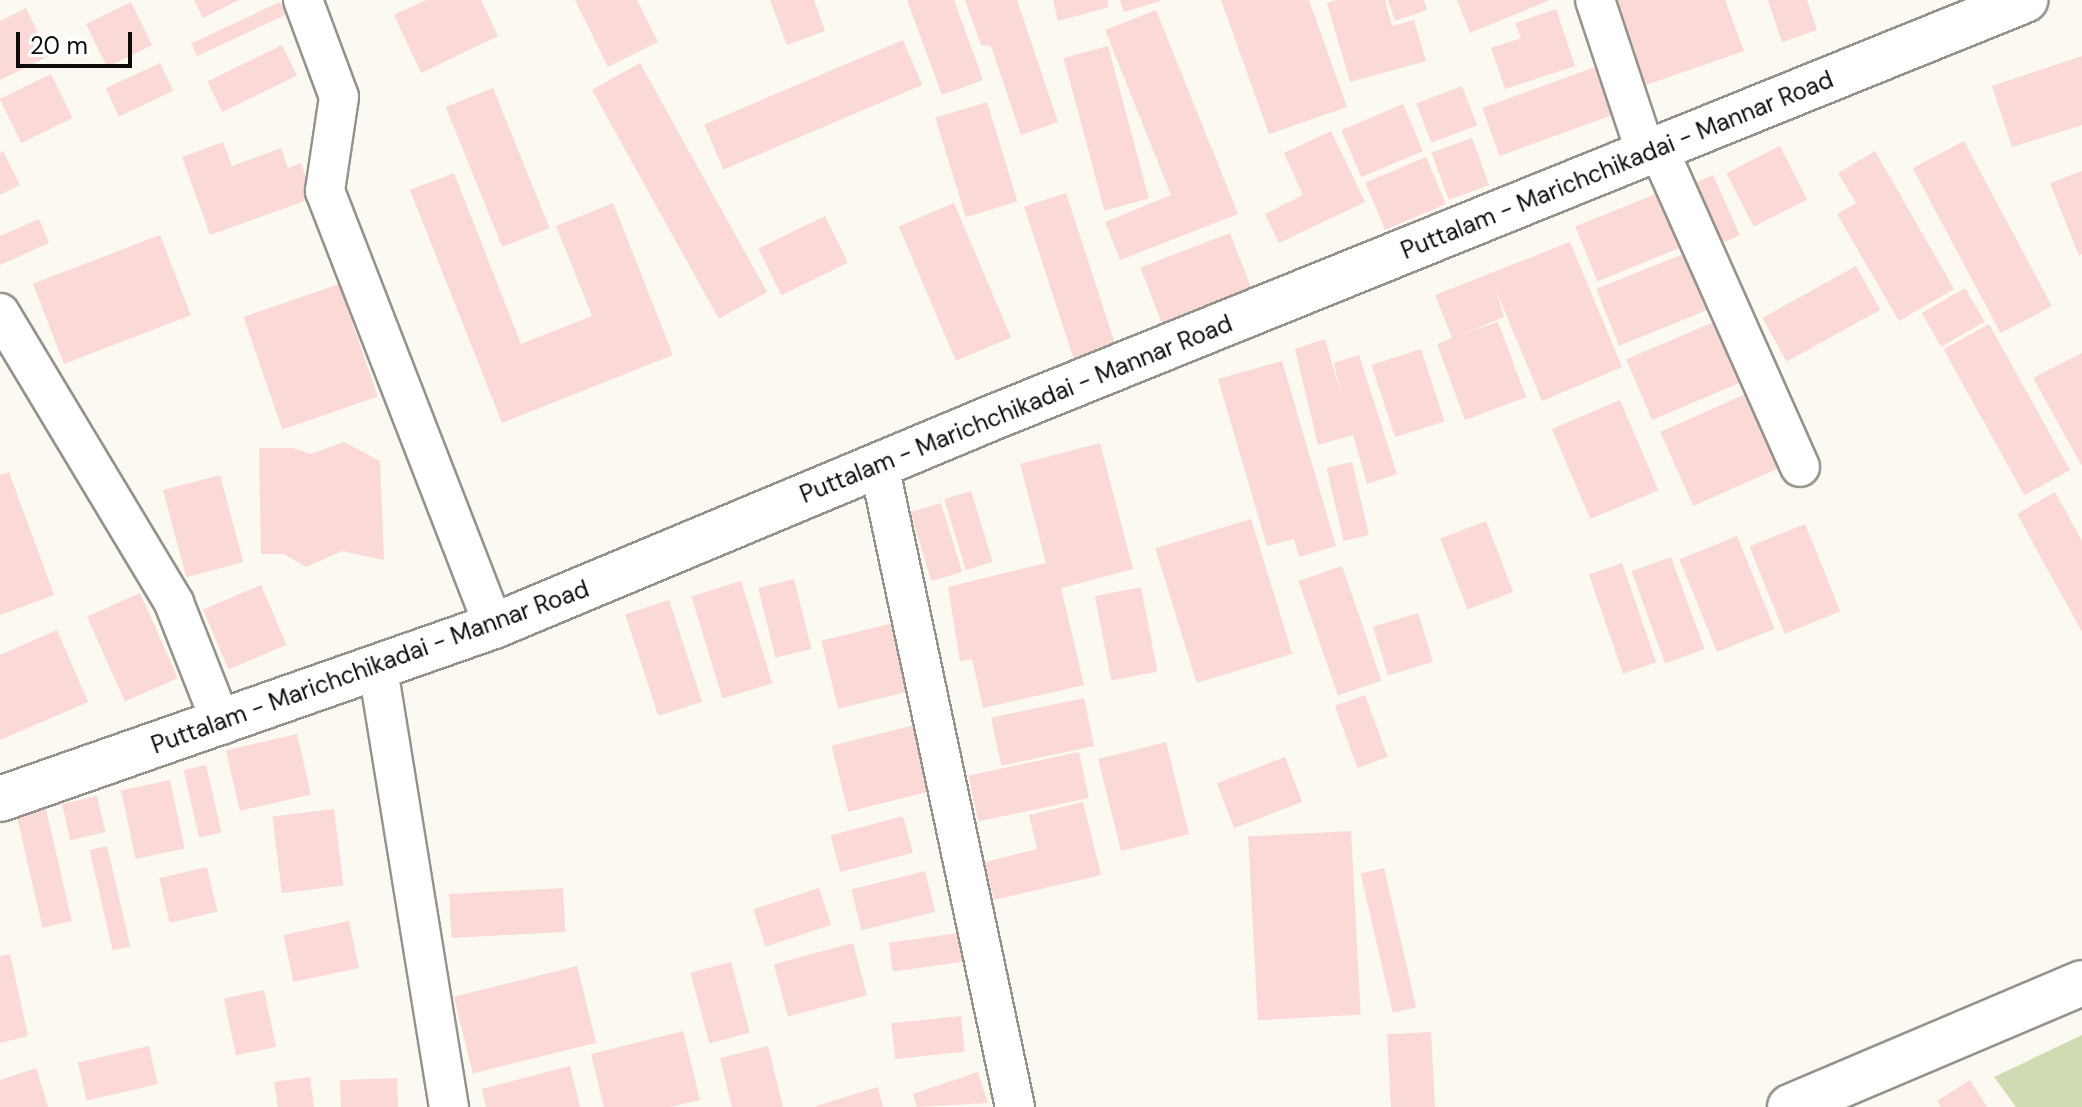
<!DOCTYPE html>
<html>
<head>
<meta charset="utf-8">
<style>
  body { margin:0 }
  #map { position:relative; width:2082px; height:1107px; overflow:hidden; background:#fbf9f2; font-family:"DM Sans",sans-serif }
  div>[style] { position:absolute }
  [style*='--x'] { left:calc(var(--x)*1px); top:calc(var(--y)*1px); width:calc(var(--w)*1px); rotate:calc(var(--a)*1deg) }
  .green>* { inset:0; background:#cfdcb3 }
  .building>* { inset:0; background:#fbd9d7; transform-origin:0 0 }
  .roads { filter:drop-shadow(2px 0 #94928b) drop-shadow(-2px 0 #94928b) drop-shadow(0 2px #94928b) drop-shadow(0 -2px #94928b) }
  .minor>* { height:38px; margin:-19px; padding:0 19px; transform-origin:19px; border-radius:19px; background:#fff }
  .tertiary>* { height:44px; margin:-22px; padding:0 22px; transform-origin:22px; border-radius:22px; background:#fff }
  .primary>* { height:44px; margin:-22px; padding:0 22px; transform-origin:22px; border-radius:22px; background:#fff }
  span { translate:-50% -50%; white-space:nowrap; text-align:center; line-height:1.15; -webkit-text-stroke:6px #fff; paint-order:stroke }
  .street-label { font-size:24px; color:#0d0c0a }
  .scale { position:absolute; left:16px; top:32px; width:116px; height:36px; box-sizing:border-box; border:4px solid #0d0c0a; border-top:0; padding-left:10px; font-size:24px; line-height:28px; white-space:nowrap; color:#0d0c0a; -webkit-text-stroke:6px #fff; paint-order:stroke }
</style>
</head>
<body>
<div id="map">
  <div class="green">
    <i style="clip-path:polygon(2082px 1035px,2082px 1107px,2016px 1107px,1994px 1077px)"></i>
  </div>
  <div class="building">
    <i style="clip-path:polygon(194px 0,239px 0,203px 18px)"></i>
    <i style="clip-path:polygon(426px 0,481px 0,498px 36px,421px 73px,394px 15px)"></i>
    <i style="clip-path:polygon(575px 0,637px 0,658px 42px,608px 67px)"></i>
    <i style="clip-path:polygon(770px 0,814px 0,825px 31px,787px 45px)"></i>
    <i style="clip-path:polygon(907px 0,954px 0,983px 80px,942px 95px)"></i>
    <i style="clip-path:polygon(965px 0,1017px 0,1058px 122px,1021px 135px,991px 46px,981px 45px)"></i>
    <i style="clip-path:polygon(1053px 0,1107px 0,1109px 7px,1058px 21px)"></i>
    <i style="clip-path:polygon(1120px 0,1160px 0,1160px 1px,1124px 12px)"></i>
    <i style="clip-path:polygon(1221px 0,1309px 0,1347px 107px,1269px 134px)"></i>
    <i style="clip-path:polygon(1337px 0,1385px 0,1392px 26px,1414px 20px,1426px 61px,1350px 82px,1327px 3px)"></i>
    <i style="clip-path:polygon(1388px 0,1424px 0,1427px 10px,1395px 21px)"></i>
    <i style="clip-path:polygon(1457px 0,1550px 0,1470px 33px)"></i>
    <i style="clip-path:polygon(1617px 0,1725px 0,1744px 51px,1646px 85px)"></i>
    <i style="clip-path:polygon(1768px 0,1807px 0,1817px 30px,1782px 42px)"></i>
    <i style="left:131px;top:2px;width:48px;height:50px;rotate:64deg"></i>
    <i style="left:280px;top:2px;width:14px;height:98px;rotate:65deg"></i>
    <i style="clip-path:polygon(26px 8px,49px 56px,0 80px,0 21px)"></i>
    <i style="clip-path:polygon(1556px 9px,1575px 66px,1505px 89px,1491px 48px,1521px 38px,1515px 23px)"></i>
    <i style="clip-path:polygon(1156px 10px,1238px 214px,1120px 260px,1105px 222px,1171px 195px,1105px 30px)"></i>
    <i style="left:903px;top:40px;width:49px;height:216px;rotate:67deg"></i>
    <i style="left:282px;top:45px;width:34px;height:83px;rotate:64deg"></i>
    <i style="left:1108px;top:46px;width:158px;height:46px;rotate:75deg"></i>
    <i style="clip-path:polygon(2082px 56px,2082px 125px,2012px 147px,1992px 86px)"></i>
    <i style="left:160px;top:63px;width:31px;height:60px;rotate:65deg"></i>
    <i style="left:640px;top:63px;width:262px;height:55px;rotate:61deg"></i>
    <i style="left:1595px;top:67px;width:51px;height:120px;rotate:70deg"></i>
    <i style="left:51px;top:74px;width:49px;height:57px;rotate:64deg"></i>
    <i style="left:1462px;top:86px;width:42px;height:49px;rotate:69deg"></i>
    <i style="left:493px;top:88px;width:151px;height:51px;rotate:68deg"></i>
    <i style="left:987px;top:102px;width:104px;height:54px;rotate:73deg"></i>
    <i style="left:1403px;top:104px;width:51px;height:67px;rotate:67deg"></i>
    <i style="clip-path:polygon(1331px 131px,1365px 202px,1279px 243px,1265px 214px,1303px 195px,1284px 153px)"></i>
    <i style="left:1472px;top:138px;width:50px;height:43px;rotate:70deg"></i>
    <i style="left:1964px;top:141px;width:187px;height:58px;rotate:62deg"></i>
    <i style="clip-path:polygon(223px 142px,232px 166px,281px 148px,288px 168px,301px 163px,313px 198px,210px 235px,182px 157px)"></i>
    <i style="left:1780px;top:146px;width:60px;height:60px;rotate:63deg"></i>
    <i style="clip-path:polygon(3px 151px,20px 185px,0 195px,0 153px)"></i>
    <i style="clip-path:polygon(1875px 151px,1954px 289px,1899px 321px,1837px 214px,1856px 203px,1838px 173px)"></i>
    <i style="left:1426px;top:157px;width:51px;height:66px;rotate:67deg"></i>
    <i style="clip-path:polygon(2082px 171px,2082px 254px,2079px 256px,2050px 183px)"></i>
    <i style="clip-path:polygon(454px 173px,521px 344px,592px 316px,556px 226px,613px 203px,673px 355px,502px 423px,410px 190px)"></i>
    <i style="left:1713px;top:175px;width:66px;height:23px;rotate:66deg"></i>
    <i style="left:1668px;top:189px;width:59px;height:100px;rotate:68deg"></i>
    <i style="left:1066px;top:193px;width:159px;height:44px;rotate:72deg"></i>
    <i style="left:954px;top:203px;width:146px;height:60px;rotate:67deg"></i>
    <i style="left:825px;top:216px;width:52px;height:74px;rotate:64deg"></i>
    <i style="clip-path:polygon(39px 219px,49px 243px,0 265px,0 236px)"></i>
    <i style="left:1230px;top:233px;width:59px;height:96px;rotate:69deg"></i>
    <i style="left:160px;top:235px;width:86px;height:136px;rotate:69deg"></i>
    <i style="clip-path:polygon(1570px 242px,1622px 367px,1542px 401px,1495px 288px,1504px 317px,1462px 334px,1498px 322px,1526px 397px,1465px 420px,1437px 344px,1452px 338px,1435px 295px)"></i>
    <i style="left:1688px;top:252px;width:61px;height:99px;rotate:68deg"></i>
    <i style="left:1856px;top:266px;width:50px;height:107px;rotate:61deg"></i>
    <i style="left:339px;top:284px;width:119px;height:101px;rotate:71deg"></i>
    <i style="left:1965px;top:288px;width:39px;height:50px;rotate:60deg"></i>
    <i style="left:1721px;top:319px;width:66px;height:103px;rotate:67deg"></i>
    <i style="left:1989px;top:324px;width:167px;height:52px;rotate:61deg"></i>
    <i style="clip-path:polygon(1325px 339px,1341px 395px,1334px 363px,1359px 355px,1397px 474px,1367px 484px,1353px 435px,1318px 445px,1295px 349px)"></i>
    <i style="left:1421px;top:349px;width:76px;height:52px;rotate:72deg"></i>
    <i style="clip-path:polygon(2082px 353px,2082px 466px,2033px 378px)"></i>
    <i style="clip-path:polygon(1282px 361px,1336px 546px,1299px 557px,1294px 539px,1267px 546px,1218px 379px)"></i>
    <i style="left:1748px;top:393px;width:81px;height:96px;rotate:66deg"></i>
    <i style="left:1620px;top:400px;width:98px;height:74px;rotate:67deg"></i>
    <i style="clip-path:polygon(344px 442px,380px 461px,384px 560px,342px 551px,306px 567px,284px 554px,261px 554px,259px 448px,293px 448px,311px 454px)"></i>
    <i style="clip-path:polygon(1100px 443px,1133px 569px,1061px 588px,1084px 685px,983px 708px,972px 659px,960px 661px,948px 587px,1046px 563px,1020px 464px)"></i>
    <i style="left:1352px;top:462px;width:75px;height:26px;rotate:77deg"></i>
    <i style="clip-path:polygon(9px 472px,54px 595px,0 615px,0 475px)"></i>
    <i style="left:220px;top:475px;width:90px;height:59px;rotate:75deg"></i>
    <i style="left:971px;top:491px;width:74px;height:28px;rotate:73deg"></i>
    <i style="clip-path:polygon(2055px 492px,2082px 541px,2082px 632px,2017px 514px)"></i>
    <i style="left:941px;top:503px;width:72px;height:32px;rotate:73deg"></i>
    <i style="left:1251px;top:519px;width:141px;height:100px;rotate:73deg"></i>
    <i style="left:1486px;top:521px;width:76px;height:49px;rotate:69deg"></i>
    <i style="left:1805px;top:524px;width:94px;height:60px;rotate:68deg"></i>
    <i style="left:1737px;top:536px;width:100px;height:62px;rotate:68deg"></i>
    <i style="left:1671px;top:557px;width:98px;height:42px;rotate:70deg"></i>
    <i style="left:1622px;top:563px;width:105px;height:35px;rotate:71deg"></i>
    <i style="left:1342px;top:566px;width:121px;height:46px;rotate:71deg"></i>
    <i style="left:794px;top:579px;width:72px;height:37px;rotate:76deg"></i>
    <i style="left:741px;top:581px;width:107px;height:52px;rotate:73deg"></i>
    <i style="left:261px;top:585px;width:65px;height:63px;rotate:67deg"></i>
    <i style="left:1141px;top:587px;width:86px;height:47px;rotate:79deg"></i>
    <i style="left:140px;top:593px;width:93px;height:58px;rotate:66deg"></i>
    <i style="left:669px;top:600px;width:107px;height:46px;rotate:72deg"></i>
    <i style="left:1418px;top:613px;width:51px;height:47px;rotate:73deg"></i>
    <i style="left:897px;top:622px;width:70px;height:78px;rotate:76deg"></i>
    <i style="clip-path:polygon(57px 630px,88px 702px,0 740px,0 655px)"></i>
    <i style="left:1365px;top:695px;width:66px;height:32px;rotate:70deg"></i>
    <i style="left:1084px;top:698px;width:49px;height:95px;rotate:78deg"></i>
    <i style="left:915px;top:725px;width:68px;height:86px;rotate:76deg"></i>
    <i style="left:297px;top:734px;width:62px;height:73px;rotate:77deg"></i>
    <i style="left:1166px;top:742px;width:95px;height:70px;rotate:76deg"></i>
    <i style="left:1079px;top:752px;width:47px;height:113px;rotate:78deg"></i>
    <i style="left:1285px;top:757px;width:48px;height:73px;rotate:69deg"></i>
    <i style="left:206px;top:765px;width:69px;height:23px;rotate:77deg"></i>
    <i style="left:170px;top:780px;width:70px;height:50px;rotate:78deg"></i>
    <i style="left:97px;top:796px;width:37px;height:36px;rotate:77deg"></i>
    <i style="clip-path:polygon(1083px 802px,1101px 875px,994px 900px,985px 862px,1037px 849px,1029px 815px)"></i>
    <i style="left:45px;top:805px;width:119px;height:30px;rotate:77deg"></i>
    <i style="left:334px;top:809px;width:77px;height:62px;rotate:83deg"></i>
    <i style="left:903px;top:816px;width:38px;height:75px;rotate:75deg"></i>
    <i style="left:1351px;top:831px;width:184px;height:103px;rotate:87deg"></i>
    <i style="left:107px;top:846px;width:103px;height:18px;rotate:77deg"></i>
    <i style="left:207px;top:867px;width:46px;height:49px;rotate:77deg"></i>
    <i style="left:1384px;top:868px;width:143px;height:24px;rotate:77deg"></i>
    <i style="left:925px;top:871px;width:42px;height:76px;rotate:76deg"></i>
    <i style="left:563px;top:888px;width:44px;height:114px;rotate:87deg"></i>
    <i style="left:819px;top:888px;width:39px;height:69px;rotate:72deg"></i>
    <i style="left:349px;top:921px;width:48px;height:67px;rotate:78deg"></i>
    <i style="left:966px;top:932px;width:29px;height:78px;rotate:82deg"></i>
    <i style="left:853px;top:943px;width:54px;height:82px;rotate:75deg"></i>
    <i style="clip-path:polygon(10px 954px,28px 1036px,0 1043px,0 956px)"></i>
    <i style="left:731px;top:962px;width:73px;height:42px;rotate:75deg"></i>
    <i style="left:577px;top:966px;width:79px;height:127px;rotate:76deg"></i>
    <i style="left:264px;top:990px;width:58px;height:41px;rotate:78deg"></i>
    <i style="left:961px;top:1016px;width:36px;height:70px;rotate:84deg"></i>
    <i style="clip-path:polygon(683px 1031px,700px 1100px,670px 1107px,604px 1107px,591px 1054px)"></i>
    <i style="left:1431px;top:1032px;width:75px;height:44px;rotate:87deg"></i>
    <i style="left:149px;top:1046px;width:39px;height:73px;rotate:77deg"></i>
    <i style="clip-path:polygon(768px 1046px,783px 1107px,732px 1107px,720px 1058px)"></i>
    <i style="clip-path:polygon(570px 1066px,580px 1107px,486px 1107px,482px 1089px)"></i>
    <i style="clip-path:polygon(36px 1068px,48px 1107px,0 1107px,0 1080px)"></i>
    <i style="clip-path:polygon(978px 1072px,988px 1103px,917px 1107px,913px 1094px)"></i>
    <i style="clip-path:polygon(310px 1077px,314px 1107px,278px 1107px,274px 1082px)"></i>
    <i style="left:397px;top:1078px;width:29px;height:57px;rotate:88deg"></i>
    <i style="clip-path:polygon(1970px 1080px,1987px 1107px,1941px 1107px,1937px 1101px)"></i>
    <i style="clip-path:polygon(878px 1087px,883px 1107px,816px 1107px,816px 1106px)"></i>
  </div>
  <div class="roads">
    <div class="minor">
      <i style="--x:303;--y:0;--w:103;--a:69.6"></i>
      <i style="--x:339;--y:97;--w:95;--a:98.5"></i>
      <i style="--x:325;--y:191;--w:467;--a:68.8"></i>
      <i style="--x:1595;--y:0;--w:161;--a:71.6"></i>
      <i style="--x:1658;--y:148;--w:349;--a:66"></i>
      <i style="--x:0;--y:313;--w:338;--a:59"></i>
      <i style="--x:174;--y:603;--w:131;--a:68.5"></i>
      <i style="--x:879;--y:465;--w:656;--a:78.04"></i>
      <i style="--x:378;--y:669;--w:444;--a:80.8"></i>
    </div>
    <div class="tertiary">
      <i style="--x:1790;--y:1107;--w:317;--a:-23"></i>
    </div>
    <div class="primary">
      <i style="--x:0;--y:799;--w:523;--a:-19.3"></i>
      <i style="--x:494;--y:626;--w:537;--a:-22.69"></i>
      <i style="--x:989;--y:419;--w:1118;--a:-22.02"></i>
    </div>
  </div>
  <div class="street-label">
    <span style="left:1617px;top:165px;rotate:-22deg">Puttalam - Marichchikadai - Mannar Road</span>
    <span style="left:1016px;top:409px;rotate:-22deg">Puttalam - Marichchikadai - Mannar Road</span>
    <span style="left:370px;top:667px;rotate:-20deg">Puttalam - Marichchikadai - Mannar Road</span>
  </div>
  <div class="scale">20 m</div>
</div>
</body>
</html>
